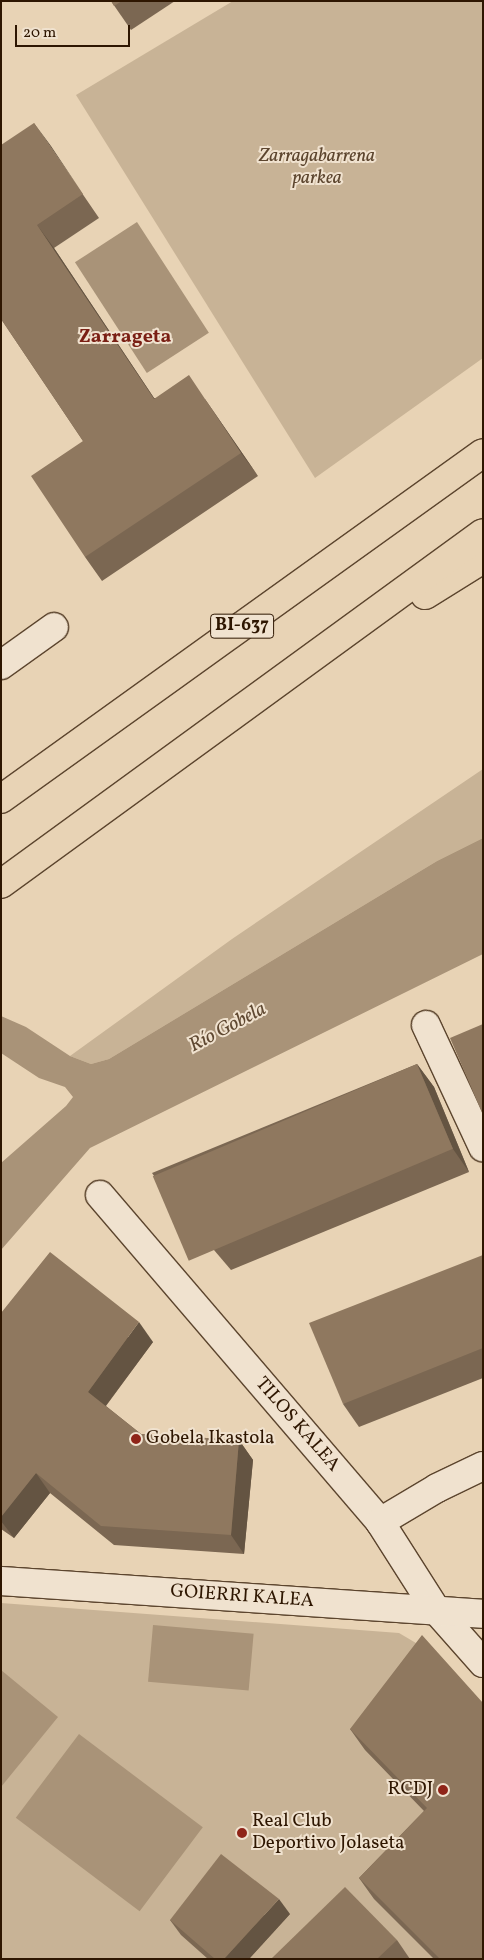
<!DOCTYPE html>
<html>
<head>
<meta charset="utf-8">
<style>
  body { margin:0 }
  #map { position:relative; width:484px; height:1960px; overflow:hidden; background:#e8d3b5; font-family:Vollkorn,serif }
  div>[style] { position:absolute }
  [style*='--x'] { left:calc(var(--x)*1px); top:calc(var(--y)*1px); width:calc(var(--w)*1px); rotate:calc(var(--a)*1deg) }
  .green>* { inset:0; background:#c8b396 }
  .water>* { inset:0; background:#a99378; transform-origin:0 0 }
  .roads { filter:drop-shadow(1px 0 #5c452e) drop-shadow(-1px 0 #5c452e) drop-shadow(0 1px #5c452e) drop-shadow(0 -1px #5c452e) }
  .street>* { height:28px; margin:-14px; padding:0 14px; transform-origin:14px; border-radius:14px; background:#f0e2cf }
  .highway>* { height:28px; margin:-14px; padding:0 14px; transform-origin:14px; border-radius:14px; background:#e8d3b5 }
  .wall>* { inset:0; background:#7b6752 }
  .shaded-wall>* { inset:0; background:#645442 }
  .building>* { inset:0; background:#8f785f; transform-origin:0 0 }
  .dots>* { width:14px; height:14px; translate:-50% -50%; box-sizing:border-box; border:2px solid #f0e2cf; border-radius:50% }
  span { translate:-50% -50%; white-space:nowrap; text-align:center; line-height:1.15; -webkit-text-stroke:4px #f0e2cf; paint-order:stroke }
  .shield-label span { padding:1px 4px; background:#f0e2cf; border:1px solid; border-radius:4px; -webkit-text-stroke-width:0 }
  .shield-label { font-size:18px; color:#2e1601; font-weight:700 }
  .park-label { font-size:19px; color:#5c452e; font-style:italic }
  .street-label { font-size:19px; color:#2e1601 }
  .poi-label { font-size:19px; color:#2e1601 }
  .left { translate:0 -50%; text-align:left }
  .right { translate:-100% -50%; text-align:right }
  .neighbourhood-label { font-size:20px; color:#7a1f14; font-weight:700 }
  .water-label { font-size:20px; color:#5f4831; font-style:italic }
  .frame { position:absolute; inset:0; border:2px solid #2e1601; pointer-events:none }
  .scale { position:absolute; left:15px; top:25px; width:115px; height:22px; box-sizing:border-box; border:2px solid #2e1601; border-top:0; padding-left:6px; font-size:15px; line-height:18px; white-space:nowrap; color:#2e1601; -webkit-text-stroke:4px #f0e2cf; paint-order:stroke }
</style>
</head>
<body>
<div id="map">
  <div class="green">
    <i style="clip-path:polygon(233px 1px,483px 1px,483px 358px,315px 478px,76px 95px)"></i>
    <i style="clip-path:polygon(483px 769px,483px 838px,437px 861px,109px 1059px,91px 1064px,70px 1056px,232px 939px)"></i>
    <i style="clip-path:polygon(1px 1603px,399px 1633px,438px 1656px,483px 1959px,1px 1959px)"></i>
  </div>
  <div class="water">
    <i style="left:137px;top:222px;width:132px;height:74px;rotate:57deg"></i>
    <i style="clip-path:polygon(483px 838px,483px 954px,90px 1148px,1px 1250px,1px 1163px,66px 1106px,73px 1097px,65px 1087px,39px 1078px,1px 1053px,1px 1016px,26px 1027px,70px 1056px,91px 1064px,109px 1059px,437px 861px)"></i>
    <i style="left:153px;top:1625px;width:101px;height:57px;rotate:5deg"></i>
    <i style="clip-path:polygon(1px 1670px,58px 1717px,1px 1787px)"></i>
    <i style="left:79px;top:1734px;width:155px;height:105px;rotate:37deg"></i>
  </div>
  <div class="roads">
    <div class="street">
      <i style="--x:1;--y:665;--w:65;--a:-35.6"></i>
      <i style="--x:426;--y:1025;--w:135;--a:65"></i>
      <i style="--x:100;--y:1195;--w:430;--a:49.4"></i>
      <i style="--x:380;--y:1522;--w:104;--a:57.5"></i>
      <i style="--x:436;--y:1610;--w:71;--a:48.4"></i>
      <i style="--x:380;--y:1522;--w:66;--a:-30.8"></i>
      <i style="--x:437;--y:1488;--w:51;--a:-25.6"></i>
      <i style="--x:1;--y:1581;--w:483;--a:3.9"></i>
    </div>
    <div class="highway">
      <i style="--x:425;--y:595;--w:68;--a:-31.8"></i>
      <i style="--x:1;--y:799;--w:593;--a:-35.67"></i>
      <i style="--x:1;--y:884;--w:596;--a:-36.06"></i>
    </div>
  </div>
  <div class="wall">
    <i style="clip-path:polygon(111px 1px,175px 1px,131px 30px)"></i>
    <i style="clip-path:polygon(34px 123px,99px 218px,54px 248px,154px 398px,205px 399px,258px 476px,102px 581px,85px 557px,83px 441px,1px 319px)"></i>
    <i style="clip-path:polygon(417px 1064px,434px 1087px,469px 1172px,231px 1270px,168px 1196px,152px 1173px)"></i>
    <i style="clip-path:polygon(483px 1255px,483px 1378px,359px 1427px,343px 1404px)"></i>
    <i style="clip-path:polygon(1px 1313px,153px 1342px,106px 1406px,141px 1434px,239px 1440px,253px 1460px,244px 1554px,114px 1545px,50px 1493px,14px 1538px,1px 1529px)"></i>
    <i style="clip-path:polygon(483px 1703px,483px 1959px,434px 1959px,374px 1899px,359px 1878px,424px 1811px,365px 1750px,350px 1729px)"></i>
    <i style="clip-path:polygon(290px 1914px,249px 1959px,208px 1959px,181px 1935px,170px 1920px)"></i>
    <i style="clip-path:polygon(397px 1940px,410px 1959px,271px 1959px)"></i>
  </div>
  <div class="shaded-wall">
    <i style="clip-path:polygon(34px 123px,51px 146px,99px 218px,83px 194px)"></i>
    <i style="clip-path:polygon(37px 225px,54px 248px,170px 422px,154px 399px)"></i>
    <i style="clip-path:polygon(189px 375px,205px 399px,258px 476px,241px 453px)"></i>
    <i style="clip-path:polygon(417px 1064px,434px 1087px,469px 1172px,453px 1149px)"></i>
    <i style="clip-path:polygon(139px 1322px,153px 1342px,101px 1412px,88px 1392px)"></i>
    <i style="clip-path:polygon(239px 1440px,253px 1460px,244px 1554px,231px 1535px)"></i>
    <i style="clip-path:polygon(36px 1473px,50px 1493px,14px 1538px,1px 1521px,1px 1517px)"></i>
    <i style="clip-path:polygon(279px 1899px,290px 1914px,249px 1959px,224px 1959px)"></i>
  </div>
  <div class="building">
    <i style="clip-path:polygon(111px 1px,122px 1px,114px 6px)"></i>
    <i style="clip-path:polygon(34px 123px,83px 194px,37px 225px,154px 399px,189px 375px,241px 453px,85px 557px,31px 476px,83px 441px,1px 319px,1px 145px)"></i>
    <i style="clip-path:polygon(483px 1024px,483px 1115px,450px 1038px)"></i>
    <i style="left:417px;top:1064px;width:92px;height:287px;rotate:67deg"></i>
    <i style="clip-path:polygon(50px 1252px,139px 1322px,88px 1392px,141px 1434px,239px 1440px,231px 1535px,101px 1526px,36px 1473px,1px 1517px,1px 1313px)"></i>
    <i style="clip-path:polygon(483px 1255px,483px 1348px,343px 1404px,309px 1323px)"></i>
    <i style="clip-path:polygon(422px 1635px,483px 1703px,483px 1959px,440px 1959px,359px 1878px,427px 1808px,350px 1729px)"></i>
    <i style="clip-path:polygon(221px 1854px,279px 1899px,224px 1959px,215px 1959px,170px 1920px)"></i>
    <i style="clip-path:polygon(345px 1887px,397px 1940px,377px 1959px,271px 1959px)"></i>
  </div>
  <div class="dots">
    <i style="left:136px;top:1439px;background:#8f2418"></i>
    <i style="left:443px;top:1790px;background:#8f2418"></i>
    <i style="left:242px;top:1833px;background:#8f2418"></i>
  </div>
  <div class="shield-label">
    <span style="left:242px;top:626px">BI-637</span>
  </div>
  <div class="park-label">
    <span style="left:317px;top:168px">Zarragabarrena<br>parkea</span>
  </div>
  <div class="street-label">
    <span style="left:297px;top:1425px;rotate:49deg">TILOS KALEA</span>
    <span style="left:242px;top:1597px;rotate:4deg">GOIERRI KALEA</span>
  </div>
  <div class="poi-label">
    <span class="left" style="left:146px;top:1439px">Gobela Ikastola</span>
    <span class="right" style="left:433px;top:1790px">RCDJ</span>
    <span class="left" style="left:252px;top:1833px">Real Club<br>Deportivo Jolaseta</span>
  </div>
  <div class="neighbourhood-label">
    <span style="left:125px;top:337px">Zarrageta</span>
  </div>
  <div class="water-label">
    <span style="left:228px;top:1028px;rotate:-28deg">Río Gobela</span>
  </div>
  <div class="frame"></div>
  <div class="scale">20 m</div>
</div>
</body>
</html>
